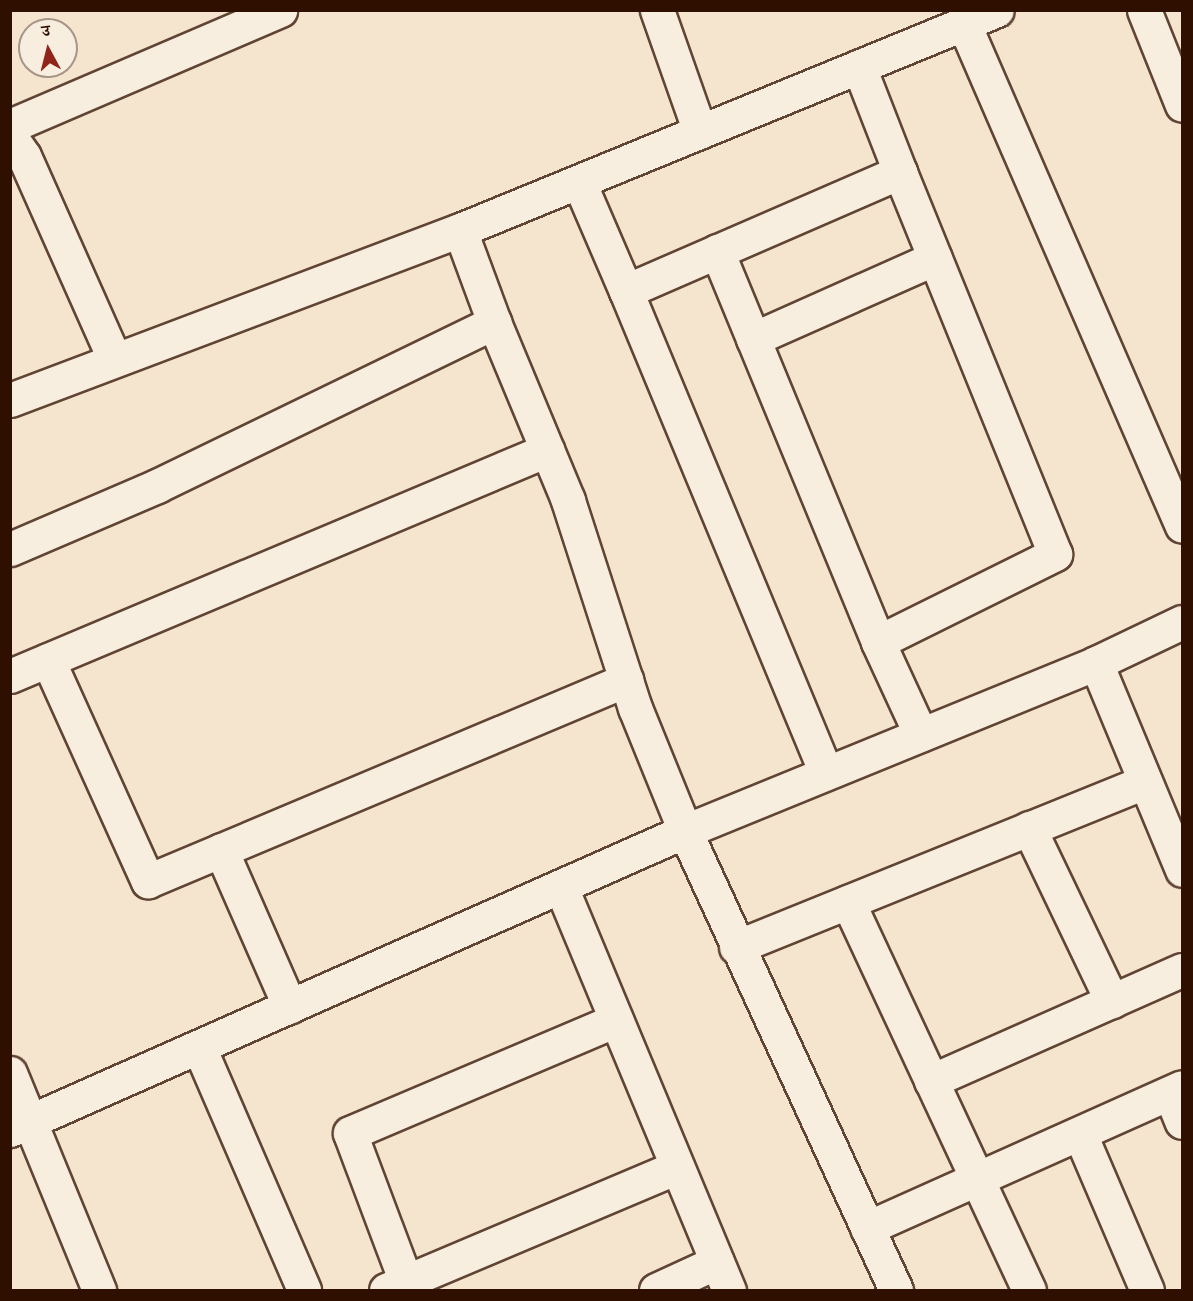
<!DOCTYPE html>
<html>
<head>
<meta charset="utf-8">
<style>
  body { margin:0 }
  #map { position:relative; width:1193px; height:1301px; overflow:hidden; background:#f5e5ce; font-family:"Old Standard TT","Noto Serif Devanagari",serif }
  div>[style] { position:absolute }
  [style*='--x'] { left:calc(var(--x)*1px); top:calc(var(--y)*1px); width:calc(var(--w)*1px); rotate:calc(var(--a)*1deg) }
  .roads { filter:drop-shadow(2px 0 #604434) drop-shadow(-2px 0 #604434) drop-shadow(0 2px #604434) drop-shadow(0 -2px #604434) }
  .minor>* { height:33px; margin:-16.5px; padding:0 16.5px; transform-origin:16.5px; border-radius:16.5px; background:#f8eedf }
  span { translate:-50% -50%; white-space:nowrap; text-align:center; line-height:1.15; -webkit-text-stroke:6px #f8eedf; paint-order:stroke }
  .frame { position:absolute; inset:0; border:12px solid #2e0f00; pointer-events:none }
  .north { position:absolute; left:18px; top:18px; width:60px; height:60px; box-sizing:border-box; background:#f8eedf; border:2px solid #a79586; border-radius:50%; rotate:353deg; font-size:16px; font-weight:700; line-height:24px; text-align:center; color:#2e0f00 }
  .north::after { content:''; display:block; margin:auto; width:21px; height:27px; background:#8f2418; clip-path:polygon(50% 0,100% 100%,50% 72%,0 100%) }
</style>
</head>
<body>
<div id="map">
  <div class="roads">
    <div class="minor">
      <i style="--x:657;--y:10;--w:129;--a:70.6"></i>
      <i style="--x:1144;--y:10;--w:102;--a:68.2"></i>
      <i style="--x:964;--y:24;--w:547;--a:66.53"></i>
      <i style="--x:10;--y:126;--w:294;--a:-23.2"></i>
      <i style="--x:10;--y:136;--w:24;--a:55"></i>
      <i style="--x:24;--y:156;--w:223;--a:66"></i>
      <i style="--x:579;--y:182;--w:119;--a:66.7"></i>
      <i style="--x:626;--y:291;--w:299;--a:-23.5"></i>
      <i style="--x:900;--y:172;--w:113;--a:-111.3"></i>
      <i style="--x:717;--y:251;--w:423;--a:67.6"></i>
      <i style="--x:878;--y:642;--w:102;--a:65.2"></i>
      <i style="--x:626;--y:291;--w:522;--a:67.46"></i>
      <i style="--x:753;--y:339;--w:199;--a:-24"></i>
      <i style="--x:10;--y:400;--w:481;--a:-20.7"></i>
      <i style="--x:10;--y:549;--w:160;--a:-23.2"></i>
      <i style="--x:157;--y:486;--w:375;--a:-25.9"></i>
      <i style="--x:878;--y:642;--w:198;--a:-26.4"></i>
      <i style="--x:1055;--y:554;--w:412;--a:-112.1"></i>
      <i style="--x:48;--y:660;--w:243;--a:65.7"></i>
      <i style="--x:148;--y:881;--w:519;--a:-22.81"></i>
      <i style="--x:1096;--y:663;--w:224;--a:67.4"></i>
      <i style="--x:10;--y:676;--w:583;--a:-22.82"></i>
      <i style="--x:1029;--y:828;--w:192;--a:64.4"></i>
      <i style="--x:221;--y:850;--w:171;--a:66.3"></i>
      <i style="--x:561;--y:887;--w:437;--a:67.4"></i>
      <i style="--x:848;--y:902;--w:428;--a:65"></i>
      <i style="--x:736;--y:947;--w:441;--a:-22"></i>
      <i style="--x:199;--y:1047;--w:265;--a:66.6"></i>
      <i style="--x:10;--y:1073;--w:235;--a:67.7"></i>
      <i style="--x:931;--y:1081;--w:274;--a:-23.9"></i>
      <i style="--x:1170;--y:1093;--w:31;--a:68"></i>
      <i style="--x:10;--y:1130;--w:738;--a:-23.89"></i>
      <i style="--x:685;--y:831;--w:444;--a:-22.2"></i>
      <i style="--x:1096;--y:663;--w:95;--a:-25.5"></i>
      <i style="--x:1080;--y:1134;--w:170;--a:66.8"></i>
      <i style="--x:867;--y:1228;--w:345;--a:-24.1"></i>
      <i style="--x:406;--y:1282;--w:159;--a:-110.6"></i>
      <i style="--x:350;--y:1133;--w:289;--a:-23"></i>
      <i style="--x:386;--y:1290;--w:316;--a:-22.9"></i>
      <i style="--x:656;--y:1290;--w:67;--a:-24.7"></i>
      <i style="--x:896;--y:1290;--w:505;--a:-114.69"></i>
      <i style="--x:685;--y:831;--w:133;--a:-112.1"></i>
      <i style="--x:635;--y:708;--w:219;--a:-107.9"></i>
      <i style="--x:568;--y:500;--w:193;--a:-112.6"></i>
      <i style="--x:494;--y:322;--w:98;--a:-110.3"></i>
      <i style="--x:460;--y:230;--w:580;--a:-22.28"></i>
    </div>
  </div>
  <div class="frame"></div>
  <div class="north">उ</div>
</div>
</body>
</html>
